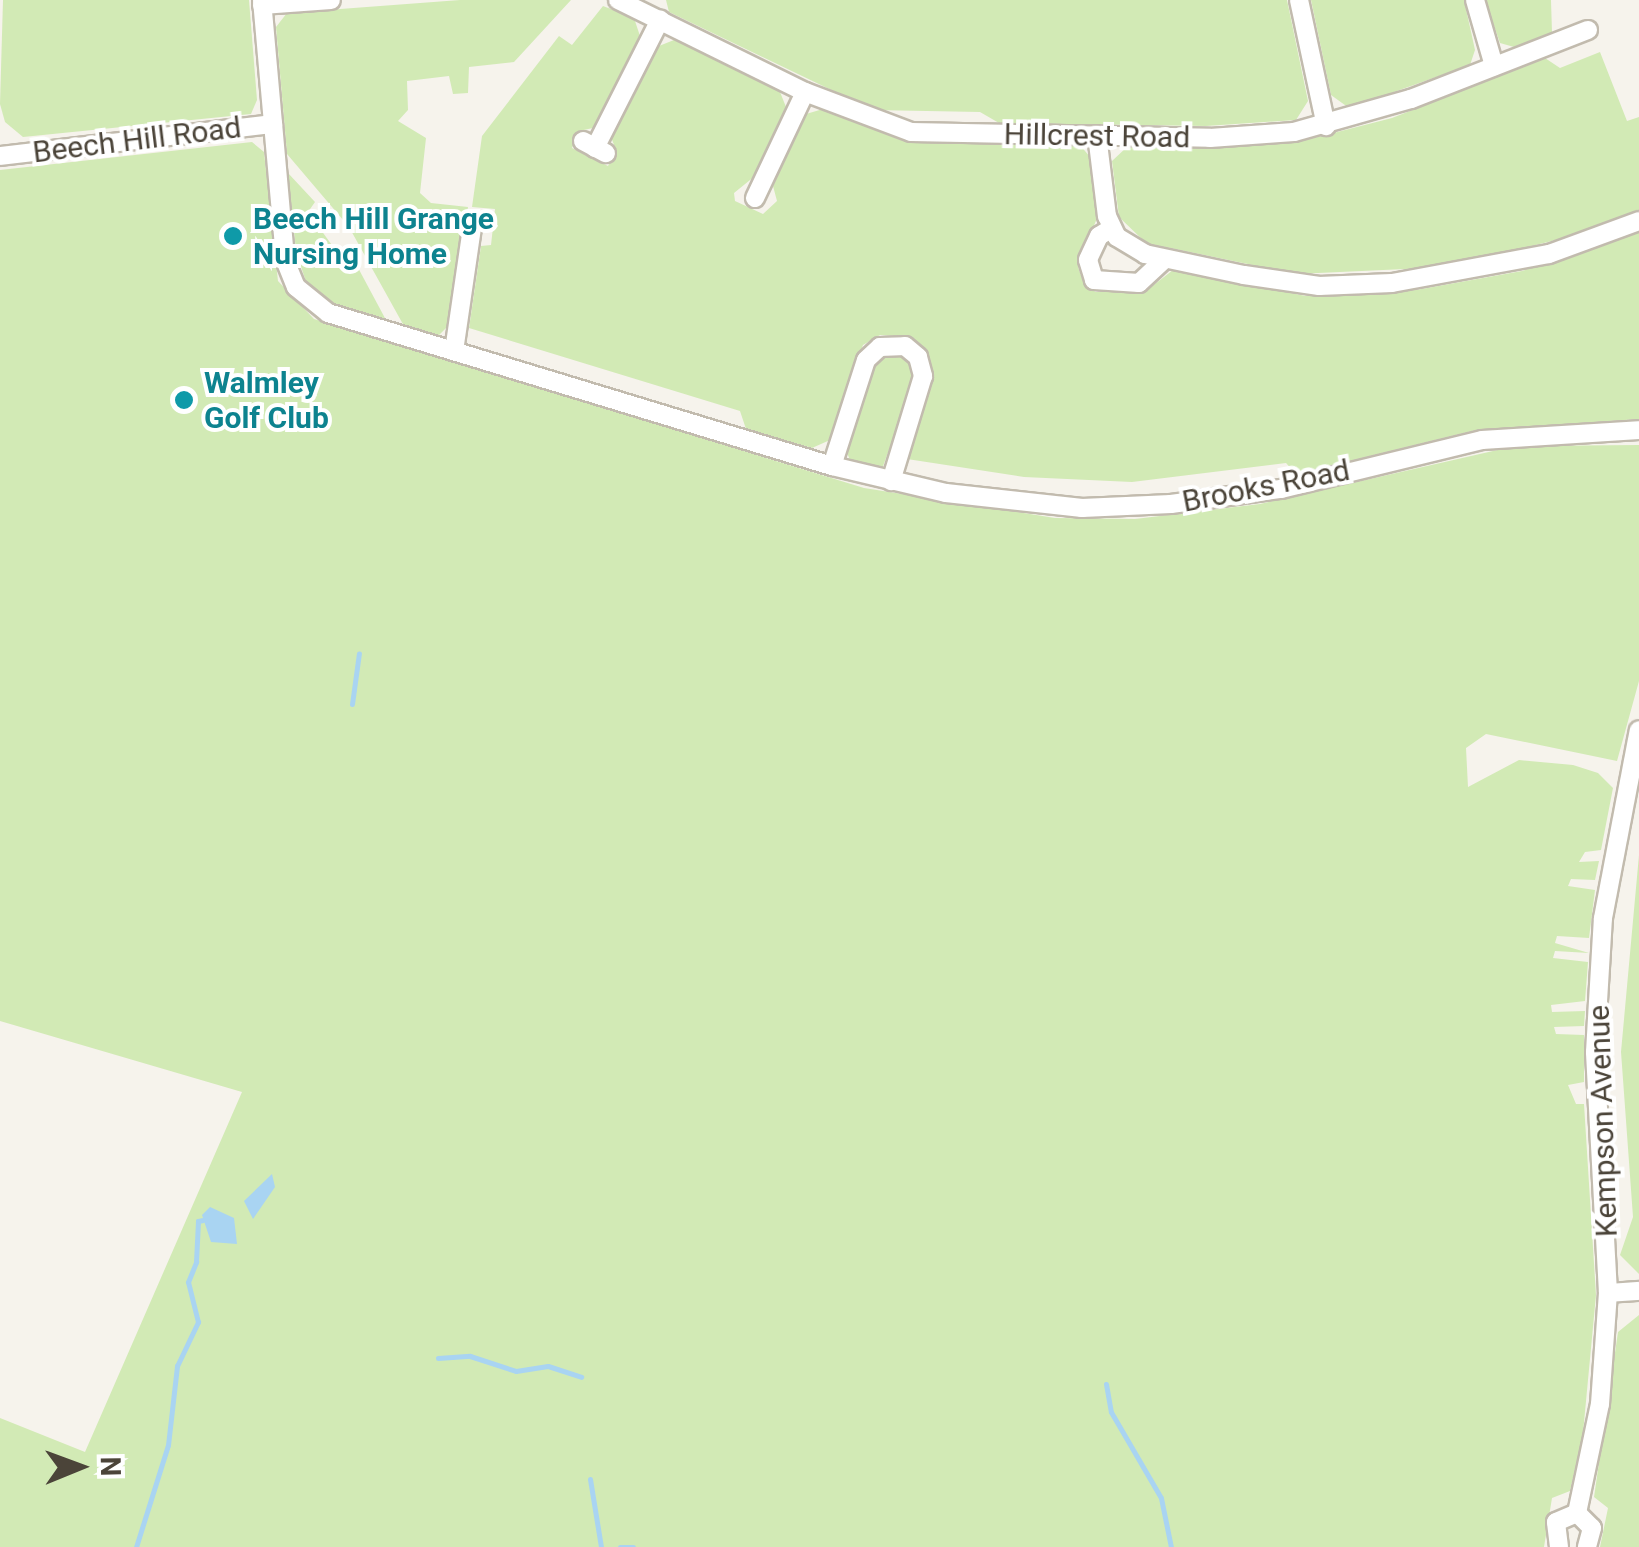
<!DOCTYPE html>
<html>
<head>
<meta charset="utf-8">
<style>
  body { margin:0 }
  #map { position:relative; width:1639px; height:1547px; overflow:hidden; background:#f6f3ec; font-family:Roboto,sans-serif }
  div>[style] { position:absolute }
  [style*='--x'] { left:calc(var(--x)*1px); top:calc(var(--y)*1px); width:calc(var(--w)*1px); rotate:calc(var(--a)*1deg) }
  .green>* { inset:0; background:#d2eab5 }
  .water>* { inset:0; background:#a9d4f2 }
  .stream>* { height:5px; margin:-2.5px; padding:0 2.5px; transform-origin:2.5px; border-radius:2.5px; background:#a9d4f2 }
  .roads { filter:drop-shadow(2px 0 #c2bbae) drop-shadow(-2px 0 #c2bbae) drop-shadow(0 2px #c2bbae) drop-shadow(0 -2px #c2bbae) }
  .minor>* { height:18px; margin:-9px; padding:0 9px; transform-origin:9px; border-radius:9px; background:#fff }
  .dots>* { width:28px; height:28px; translate:-50% -50%; box-sizing:border-box; border:5px solid #fff; border-radius:50% }
  span { translate:-50% -50%; white-space:nowrap; text-align:center; line-height:1.15; -webkit-text-stroke:8px #fff; paint-order:stroke }
  .street-label { font-size:30px; color:#4b4439 }
  .culture-label { font-size:30px; color:#0d838f; font-weight:700 }
  .left { translate:0 -50%; text-align:left }
  .north { position:absolute; left:30px; top:1417px; width:100px; height:100px; -webkit-text-stroke:8px #fff; paint-order:stroke; rotate:89deg; font-size:28px; font-weight:700; line-height:40px; text-align:center; color:#4b4439 }
  .north::after { content:''; display:block; margin:auto; width:35px; height:45px; background:#4b4439; clip-path:polygon(50% 0,100% 100%,50% 72%,0 100%) }
</style>
</head>
<body>
<div id="map">
  <div class="green">
    <i style="clip-path:polygon(3px 0,249px 0,257px 100px,251px 114px,23px 137px,5px 122px,0 104px)"></i>
    <i style="clip-path:polygon(460px 0,571px 0,514px 62px,469px 67px,468px 93px,453px 94px,449px 76px,407px 81px,408px 110px,398px 121px,426px 138px,420px 193px,431px 203px,468px 207px,448px 326px,438px 336px,404px 326px,349px 227px,287px 154px,276px 27px,287px 13px)"></i>
    <i style="clip-path:polygon(666px 0,1287px 0,1308px 101px,1296px 120px,1206px 126px,999px 123px,980px 112px,873px 110px,669px 12px)"></i>
    <i style="clip-path:polygon(1311px 0,1464px 0,1475px 50px,1470px 65px,1349px 108px,1331px 95px)"></i>
    <i style="clip-path:polygon(1485px 0,1551px 0,1552px 33px,1514px 47px,1500px 43px)"></i>
    <i style="clip-path:polygon(603px 6px,634px 18px,640px 36px,593px 128px,579px 131px,572px 148px,608px 166px,616px 150px,611px 137px,659px 46px,679px 38px,778px 87px,786px 107px,755px 176px,734px 193px,735px 201px,763px 214px,777px 201px,773px 186px,806px 114px,823px 109px,901px 140px,1079px 144px,1091px 158px,1097px 218px,1078px 267px,1085px 287px,1096px 292px,1146px 291px,1173px 270px,1306px 296px,1416px 290px,1522px 271px,1639px 231px,1639px 419px,1476px 430px,1296px 474px,1286px 463px,1132px 482px,1024px 477px,907px 459px,932px 370px,923px 348px,909px 337px,880px 335px,863px 345px,830px 440px,812px 448px,746px 429px,740px 411px,469px 328px,481px 246px,491px 245px,495px 209px,472px 207px,482px 136px,559px 36px,572px 45px)"></i>
    <i style="clip-path:polygon(1600px 52px,1627px 121px,1639px 117px,1639px 210px,1583px 233px,1449px 267px,1296px 274px,1146px 243px,1119px 217px,1112px 161px,1128px 146px,1306px 140px,1392px 118px,1545px 58px,1560px 68px)"></i>
    <i style="clip-path:polygon(252px 142px,264px 152px,278px 281px,314px 319px,864px 488px,1055px 518px,1135px 519px,1260px 504px,1515px 446px,1639px 445px,1639px 681px,1617px 761px,1486px 734px,1466px 748px,1468px 787px,1519px 760px,1573px 765px,1598px 773px,1613px 788px,1601px 850px,1585px 852px,1579px 862px,1599px 861px,1595px 880px,1571px 879px,1568px 886px,1595px 890px,1589px 938px,1557px 936px,1555px 943px,1589px 953px,1555px 951px,1553px 958px,1588px 962px,1585px 1001px,1551px 1005px,1552px 1012px,1585px 1011px,1584px 1026px,1554px 1027px,1556px 1034px,1584px 1035px,1584px 1082px,1568px 1085px,1576px 1104px,1584px 1104px,1596px 1295px,1583px 1433px,1570px 1491px,1552px 1498px,1544px 1547px,0 1547px,0 1418px,85px 1452px,242px 1092px,0 1021px,0 170px)"></i>
    <i style="clip-path:polygon(288px 173px,315px 202px,308px 212px,347px 266px,356px 264px,386px 320px,331px 303px,307px 285px,296px 251px)"></i>
    <i style="clip-path:polygon(882px 352px,908px 355px,916px 375px,882px 469px,850px 460px,845px 448px,868px 368px)"></i>
    <i style="clip-path:polygon(1639px 855px,1639px 1274px,1620px 1255px,1633px 1217px,1621px 1052px)"></i>
    <i style="clip-path:polygon(1639px 1315px,1639px 1547px,1600px 1547px,1608px 1508px,1594px 1497px,1618px 1332px)"></i>
  </div>
  <div class="water">
    <i style="clip-path:polygon(272px 1174px,275px 1187px,253px 1219px,244px 1201px)"></i>
    <i style="clip-path:polygon(210px 1207px,234px 1218px,237px 1244px,211px 1242px,202px 1215px)"></i>
  </div>
  <div class="stream">
    <i style="--x:352;--y:704;--w:51;--a:-82.2"></i>
    <i style="--x:438;--y:1358;--w:32;--a:-4"></i>
    <i style="--x:470;--y:1356;--w:48;--a:18.1"></i>
    <i style="--x:516;--y:1371;--w:32;--a:-9"></i>
    <i style="--x:548;--y:1366;--w:35;--a:18"></i>
    <i style="--x:1106;--y:1384;--w:28;--a:80"></i>
    <i style="--x:1111;--y:1412;--w:99;--a:59.8"></i>
    <i style="--x:1161;--y:1498;--w:50;--a:78.5"></i>
    <i style="--x:590;--y:1479;--w:69;--a:80.8"></i>
    <i style="--x:136;--y:1547;--w:107;--a:-72.6"></i>
    <i style="--x:168;--y:1445;--w:80;--a:-83.5"></i>
    <i style="--x:177;--y:1366;--w:49;--a:-64.5"></i>
    <i style="--x:198;--y:1322;--w:41;--a:-104"></i>
    <i style="--x:188;--y:1282;--w:22;--a:-68"></i>
    <i style="--x:196;--y:1262;--w:41;--a:-87.2"></i>
    <i style="--x:198;--y:1221;--w:5;--a:-11"></i>
    <i style="--x:620;--y:1547;--w:13;--a:0"></i>
  </div>
  <div class="roads">
    <div class="minor">
      <i style="--x:262;--y:0;--w:261;--a:84.9"></i>
      <i style="--x:285;--y:260;--w:29;--a:68"></i>
      <i style="--x:296;--y:287;--w:41;--a:39.1"></i>
      <i style="--x:328;--y:313;--w:527;--a:16.89"></i>
      <i style="--x:832;--y:466;--w:117;--a:13.3"></i>
      <i style="--x:946;--y:493;--w:137;--a:6.3"></i>
      <i style="--x:1082;--y:508;--w:89;--a:-2.6"></i>
      <i style="--x:1171;--y:504;--w:111;--a:-7.8"></i>
      <i style="--x:1281;--y:489;--w:207;--a:-13.7"></i>
      <i style="--x:1482;--y:440;--w:157;--a:-3.6"></i>
      <i style="--x:618;--y:0;--w:208;--a:26.2"></i>
      <i style="--x:805;--y:92;--w:113;--a:20.7"></i>
      <i style="--x:911;--y:132;--w:299;--a:1.1"></i>
      <i style="--x:1210;--y:138;--w:84;--a:-4.1"></i>
      <i style="--x:1294;--y:132;--w:122;--a:-15.8"></i>
      <i style="--x:1411;--y:99;--w:190;--a:-21.3"></i>
      <i style="--x:1299;--y:0;--w:129;--a:77.9"></i>
      <i style="--x:1475;--y:0;--w:69;--a:73.9"></i>
      <i style="--x:262;--y:5;--w:69;--a:-4.1"></i>
      <i style="--x:1097;--y:135;--w:82;--a:83"></i>
      <i style="--x:1107;--y:216;--w:23;--a:65"></i>
      <i style="--x:1117;--y:237;--w:33;--a:31"></i>
      <i style="--x:1145;--y:254;--w:101;--a:12"></i>
      <i style="--x:1244;--y:275;--w:76;--a:8.3"></i>
      <i style="--x:1319;--y:286;--w:73;--a:-2.4"></i>
      <i style="--x:1392;--y:283;--w:160;--a:-10.5"></i>
      <i style="--x:1549;--y:254;--w:96;--a:-20.1"></i>
      <i style="--x:583;--y:141;--w:26;--a:28"></i>
      <i style="--x:595;--y:148;--w:144;--a:-63.1"></i>
      <i style="--x:0;--y:156;--w:275;--a:-6.7"></i>
      <i style="--x:755;--y:198;--w:117;--a:-64.7"></i>
      <i style="--x:1112;--y:228;--w:15;--a:148"></i>
      <i style="--x:1099;--y:236;--w:26;--a:115"></i>
      <i style="--x:1088;--y:260;--w:21;--a:73"></i>
      <i style="--x:1094;--y:280;--w:45;--a:3.8"></i>
      <i style="--x:1139;--y:283;--w:35;--a:-43"></i>
      <i style="--x:454;--y:351;--w:132;--a:-81.7"></i>
      <i style="--x:832;--y:466;--w:111;--a:-72.2"></i>
      <i style="--x:866;--y:360;--w:19;--a:-43"></i>
      <i style="--x:880;--y:347;--w:25;--a:-2"></i>
      <i style="--x:905;--y:346;--w:17;--a:40"></i>
      <i style="--x:918;--y:357;--w:20;--a:75"></i>
      <i style="--x:923;--y:376;--w:110;--a:106.9"></i>
      <i style="--x:1608;--y:1293;--w:31;--a:-4"></i>
      <i style="--x:1577;--y:1513;--w:111;--a:-78.1"></i>
      <i style="--x:1600;--y:1404;--w:111;--a:-85.9"></i>
      <i style="--x:1608;--y:1293;--w:241;--a:-93.1"></i>
      <i style="--x:1595;--y:1052;--w:134;--a:-86.6"></i>
      <i style="--x:1603;--y:918;--w:191;--a:-79.2"></i>
      <i style="--x:1559;--y:1547;--w:25;--a:-97"></i>
      <i style="--x:1556;--y:1522;--w:23;--a:-23"></i>
      <i style="--x:1577;--y:1513;--w:21;--a:45"></i>
      <i style="--x:1592;--y:1528;--w:20;--a:105"></i>
    </div>
  </div>
  <div class="dots">
    <i style="left:233px;top:236px;background:#0f9aa8"></i>
    <i style="left:184px;top:400px;background:#0f9aa8"></i>
  </div>
  <div class="street-label">
    <span style="left:1097px;top:136px;rotate:1deg">Hillcrest Road</span>
    <span style="left:137px;top:140px;rotate:-7deg">Beech Hill Road</span>
    <span style="left:1266px;top:486px;rotate:-11deg">Brooks Road</span>
    <span style="left:1603px;top:1121px;rotate:-92deg">Kempson Avenue</span>
  </div>
  <div class="culture-label">
    <span class="left" style="left:253px;top:236px">Beech Hill Grange<br>Nursing Home</span>
    <span class="left" style="left:204px;top:400px">Walmley<br>Golf Club</span>
  </div>
  <div class="north">N</div>
</div>
</body>
</html>
